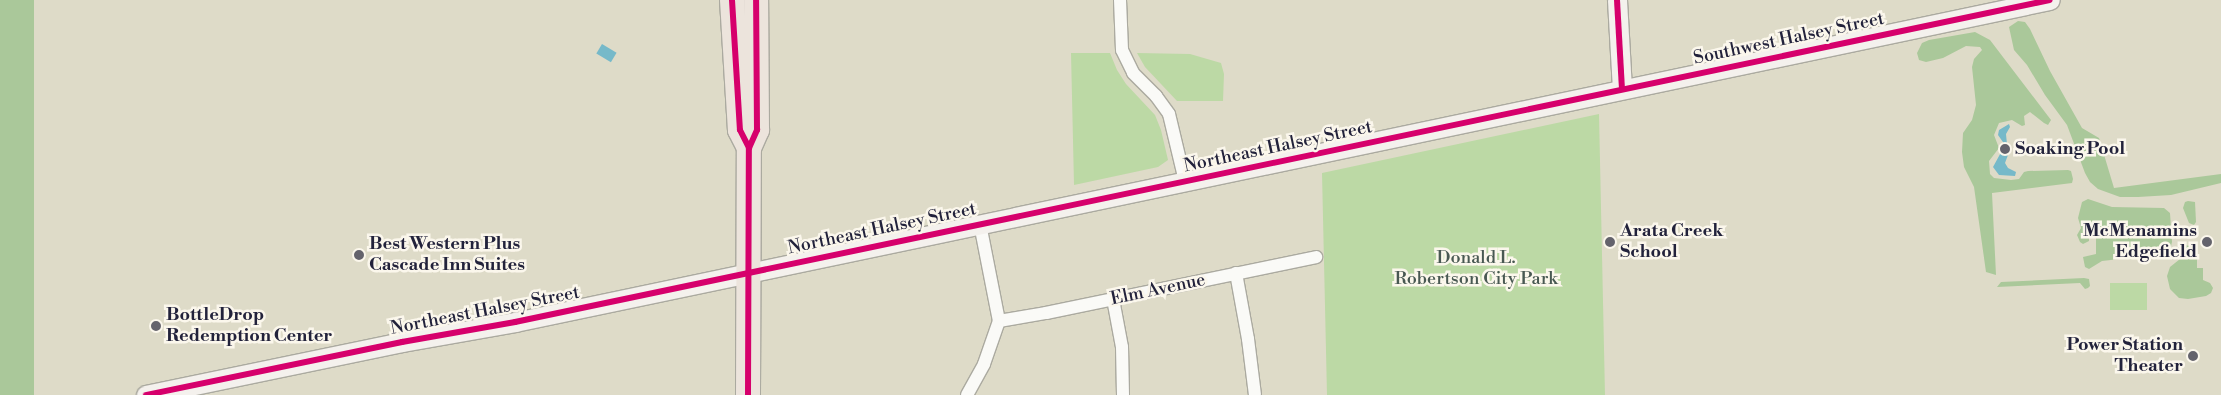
<!DOCTYPE html>
<html>
<head>
<meta charset="utf-8">
<style>
  body { margin:0 }
  #map { position:relative; width:2221px; height:395px; overflow:hidden; background:#dedbc8; font-family:"Libre Bodoni",serif }
  div>[style] { position:absolute }
  [style*='--x'] { left:calc(var(--x)*1px); top:calc(var(--y)*1px); width:calc(var(--w)*1px); rotate:calc(var(--a)*1deg) }
  .green>* { inset:0; background:#bcd9a5; transform-origin:0 0 }
  .forest>* { inset:0; background:#aac89a; transform-origin:0 0 }
  .water>* { inset:0; background:#76b9c9; transform-origin:0 0 }
  .roads { filter:drop-shadow(1px 0 #abaaa0) drop-shadow(-1px 0 #abaaa0) drop-shadow(0 1px #abaaa0) drop-shadow(0 -1px #abaaa0) }
  .street>* { height:12px; margin:-6px; padding:0 6px; transform-origin:6px; border-radius:6px; background:#fafaf7 }
  .secondary>* { height:19px; margin:-9.5px; padding:0 9.5px; transform-origin:9.5px; border-radius:9.5px; background:#f4f1ed }
  .highway>* { height:24px; margin:-12px; padding:0 12px; transform-origin:12px; border-radius:12px; background:#ece4dc }
  .cycleway>* { height:6px; margin:-3px; padding:0 3px; transform-origin:3px; border-radius:3px; background:#d6006c }
  .dots>* { width:14px; height:14px; translate:-50% -50%; box-sizing:border-box; border:2px solid #fbf7ec; border-radius:50% }
  span { translate:-50% -50%; white-space:nowrap; text-align:center; line-height:1.15; -webkit-text-stroke:5px #fbf7ec; paint-order:stroke }
  .street-label { font-size:18px; color:#22223b }
  .poi-label { font-size:18px; color:#22223b; font-weight:700 }
  .left { translate:0 -50%; text-align:left }
  .right { translate:-100% -50%; text-align:right }
  .park-label { font-size:18px; color:#485852 }
</style>
</head>
<body>
<div id="map">
  <div class="green">
    <i style="clip-path:polygon(1071px 53px,1110px 53px,1117px 70px,1126px 84px,1155px 115px,1161px 130px,1168px 160px,1158px 167px,1074px 185px)"></i>
    <i style="clip-path:polygon(1137px 53px,1190px 54px,1221px 63px,1224px 74px,1223px 101px,1177px 101px,1145px 67px)"></i>
    <i style="clip-path:polygon(1599px 114px,1605px 395px,1327px 395px,1322px 173px)"></i>
    <i style="left:2110px;top:283px;width:37px;height:27px"></i>
  </div>
  <div class="forest">
    <i style="left:0;top:0;width:34px;height:395px"></i>
    <i style="clip-path:polygon(2018px 21px,2025px 22px,2030px 29px,2050px 71px,2082px 128px,2099px 138px,2114px 188px,2221px 174px,2221px 183px,2171px 195px,2138px 197px,2120px 197px,2098px 189px,2090px 182px,2085px 173px,2067px 125px,2045px 95px,2027px 65px,2014px 50px,2009px 27px)"></i>
    <i style="clip-path:polygon(1975px 32px,1990px 40px,2051px 120px,2048px 125px,2044px 123px,2030px 112px,2024px 116px,2025px 125px,2022px 126px,2012px 120px,1999px 123px,1994px 135px,1999px 148px,1989px 161px,1990px 174px,1994px 178px,2011px 180px,2019px 179px,2024px 172px,2028px 171px,2068px 170px,2071px 171px,2073px 179px,2072px 183px,1992px 193px,1996px 275px,1986px 272px,1974px 187px,1964px 167px,1962px 152px,1963px 133px,1972px 120px,1976px 105px,1972px 67px,1974px 59px,1982px 50px,1980px 47px,1966px 46px,1943px 58px,1926px 62px,1919px 60px,1917px 53px,1922px 43px,1929px 40px)"></i>
    <i style="clip-path:polygon(2088px 199px,2112px 207px,2164px 208px,2170px 213px,2172px 242px,2170px 250px,2164px 254px,2102px 261px,2089px 269px,2085px 267px,2083px 257px,2096px 254px,2096px 238px,2094px 236px,2089px 237px,2089px 241px,2083px 244px,2080px 242px,2077px 235px,2081px 228px,2078px 218px,2082px 202px)"></i>
    <i style="clip-path:polygon(2188px 201px,2195px 202px,2196px 222px,2194px 225px,2189px 223px,2183px 208px,2185px 202px)"></i>
    <i style="clip-path:polygon(2184px 245px,2191px 246px,2191px 258px,2197px 258px,2197px 268px,2203px 268px,2203px 280px,2210px 283px,2213px 288px,2211px 293px,2206px 296px,2188px 299px,2179px 298px,2170px 289px,2167px 276px,2170px 267px,2180px 259px)"></i>
    <i style="clip-path:polygon(2084px 278px,2089px 279px,2090px 286px,2088px 288px,2085px 289px,2080px 283px,1997px 287px,2001px 282px)"></i>
  </div>
  <div class="water">
    <i style="left:602px;top:44px;width:17px;height:11px;rotate:31deg"></i>
    <i style="clip-path:polygon(2009px 124px,2010px 127px,2006px 134px,2008px 155px,2005px 163px,2008px 168px,2016px 172px,2015px 176px,1999px 175px,1993px 167px,2005px 145px,1998px 135px,1999px 130px)"></i>
  </div>
  <div class="roads">
    <div class="street">
      <i style="--x:1120;--y:0;--w:50;--a:87.7"></i>
      <i style="--x:1122;--y:50;--w:25;--a:64"></i>
      <i style="--x:1133;--y:73;--w:33;--a:45"></i>
      <i style="--x:1156;--y:96;--w:22;--a:54"></i>
      <i style="--x:1169;--y:114;--w:69;--a:76.6"></i>
      <i style="--x:1236;--y:273;--w:67;--a:79.7"></i>
      <i style="--x:1248;--y:339;--w:56;--a:82.9"></i>
      <i style="--x:1113;--y:299;--w:49;--a:79.4"></i>
      <i style="--x:1122;--y:347;--w:48;--a:88.8"></i>
      <i style="--x:999;--y:321;--w:48;--a:-9.7"></i>
      <i style="--x:1046;--y:313;--w:276;--a:-11.7"></i>
      <i style="--x:967;--y:395;--w:35;--a:-61"></i>
      <i style="--x:984;--y:364;--w:46;--a:-70.8"></i>
      <i style="--x:999;--y:321;--w:99;--a:-101.1"></i>
    </div>
    <div class="secondary">
      <i style="--x:1617;--y:0;--w:89;--a:86.8"></i>
      <i style="--x:146;--y:395;--w:261;--a:-11.7"></i>
      <i style="--x:402;--y:342;--w:115;--a:-10"></i>
      <i style="--x:515;--y:322;--w:1568;--a:-11.85"></i>
    </div>
    <div class="highway">
      <i style="--x:732;--y:0;--w:130;--a:86.5"></i>
      <i style="--x:740;--y:130;--w:20;--a:63"></i>
      <i style="--x:748;--y:395;--w:247;--a:-89.8"></i>
      <i style="--x:749;--y:148;--w:20;--a:-66"></i>
      <i style="--x:757;--y:130;--w:130;--a:-90.4"></i>
    </div>
  </div>
  <div class="cycleway">
    <i style="--x:732;--y:0;--w:130;--a:86.5"></i>
    <i style="--x:740;--y:130;--w:20;--a:63"></i>
    <i style="--x:1617;--y:0;--w:89;--a:86.8"></i>
    <i style="--x:146;--y:395;--w:261;--a:-11.7"></i>
    <i style="--x:402;--y:342;--w:115;--a:-10"></i>
    <i style="--x:515;--y:322;--w:1568;--a:-11.85"></i>
    <i style="--x:748;--y:395;--w:247;--a:-89.8"></i>
    <i style="--x:749;--y:148;--w:20;--a:-66"></i>
    <i style="--x:757;--y:130;--w:130;--a:-90.4"></i>
  </div>
  <div class="dots">
    <i style="left:2005px;top:149px;background:#64636c"></i>
    <i style="left:1610px;top:242px;background:#64636c"></i>
    <i style="left:2207px;top:242px;background:#64636c"></i>
    <i style="left:359px;top:255px;background:#64636c"></i>
    <i style="left:156px;top:326px;background:#64636c"></i>
    <i style="left:2193px;top:356px;background:#64636c"></i>
  </div>
  <div class="street-label">
    <span style="left:1789px;top:39px;rotate:-12deg">Southwest Halsey Street</span>
    <span style="left:1278px;top:147px;rotate:-12deg">Northeast Halsey Street</span>
    <span style="left:882px;top:229px;rotate:-12deg">Northeast Halsey Street</span>
    <span style="left:1158px;top:290px;rotate:-12deg">Elm Avenue</span>
    <span style="left:485px;top:311px;rotate:-11deg">Northeast Halsey Street</span>
  </div>
  <div class="poi-label">
    <span class="left" style="left:2015px;top:149px">Soaking Pool</span>
    <span class="left" style="left:1620px;top:242px">Arata Creek<br>School</span>
    <span class="right" style="left:2197px;top:242px">McMenamins<br>Edgefield</span>
    <span class="left" style="left:369px;top:255px">Best Western Plus<br>Cascade Inn Suites</span>
    <span class="left" style="left:166px;top:326px">BottleDrop<br>Redemption Center</span>
    <span class="right" style="left:2183px;top:356px">Power Station<br>Theater</span>
  </div>
  <div class="park-label">
    <span style="left:1476px;top:269px">Donald L.<br>Robertson City Park</span>
  </div>
</div>
</body>
</html>
